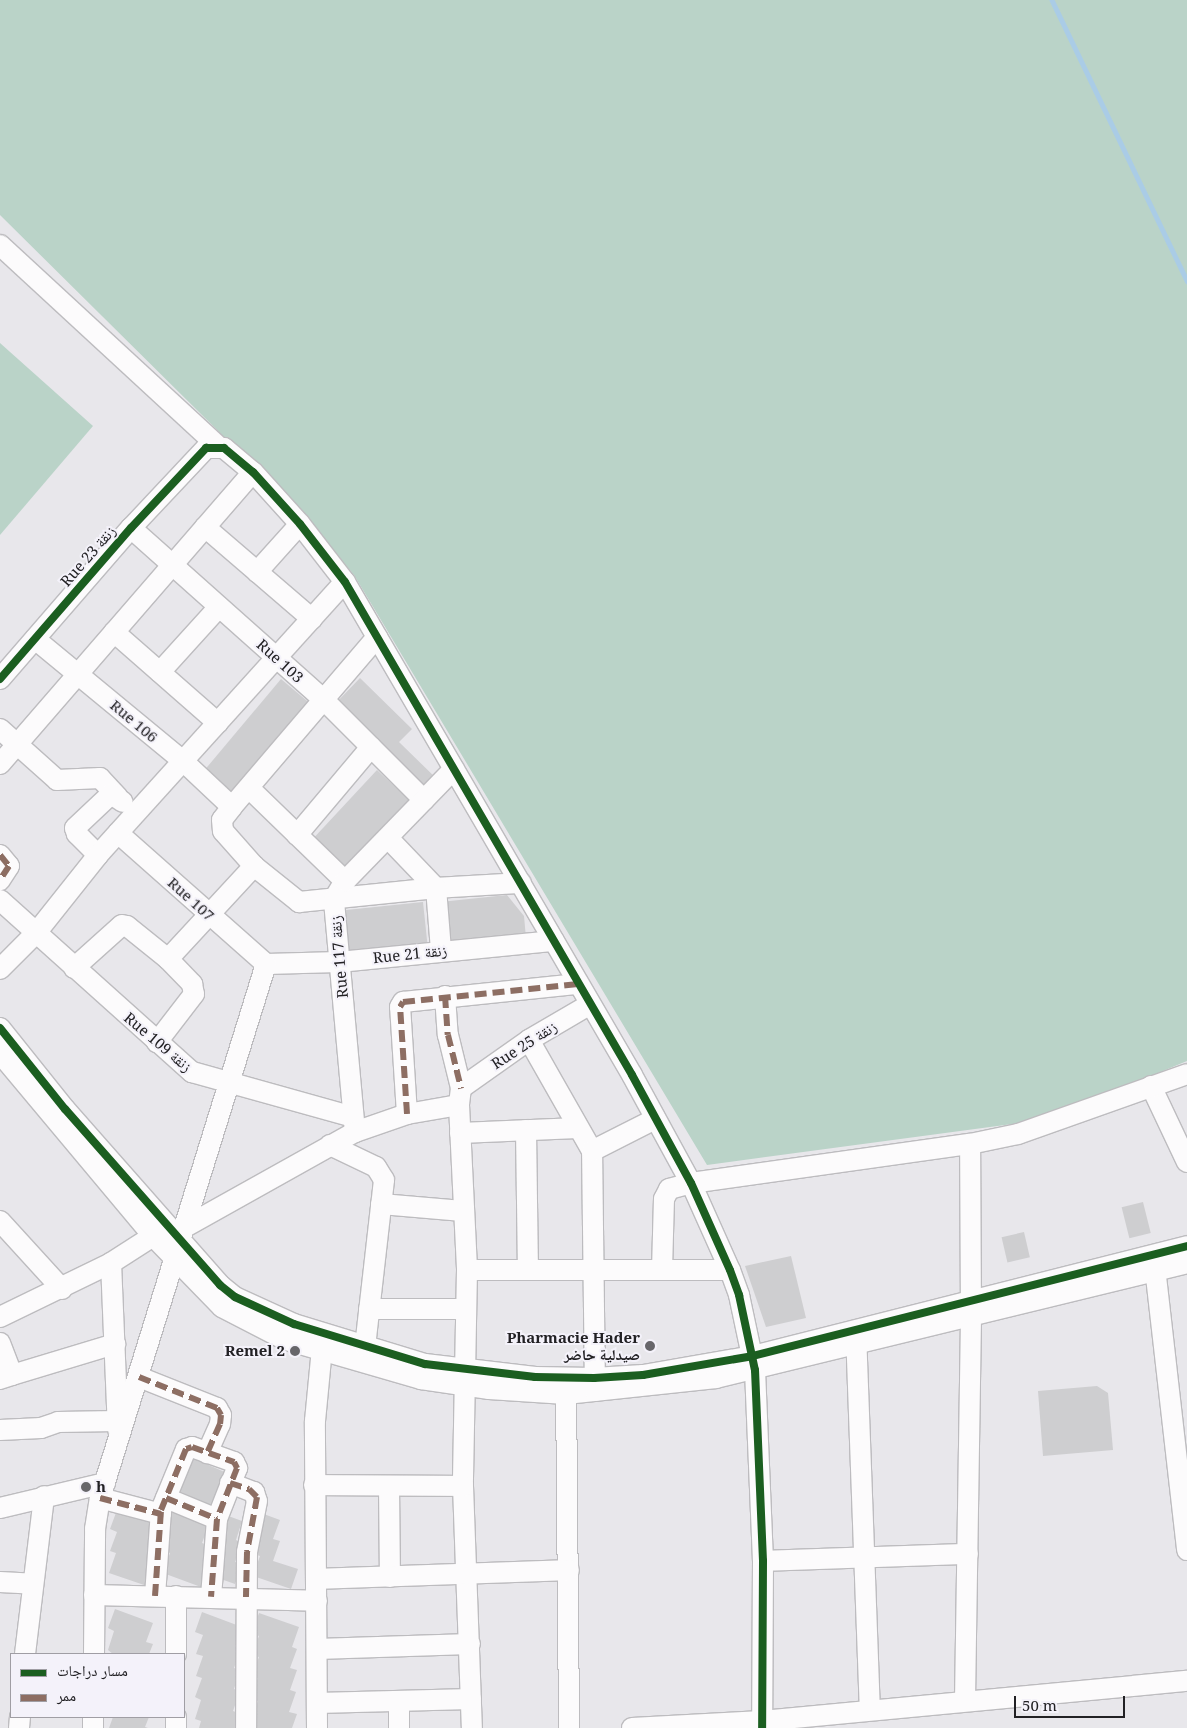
<!DOCTYPE html>
<html>
<head>
<meta charset="utf-8">
<style>
  body { margin:0 }
  #map { position:relative; width:1187px; height:1728px; overflow:hidden; background:#e8e7eb; font-family:"Noto Serif","Noto Naskh Arabic",serif }
  div>[style] { position:absolute }
  [style*='--x'] { left:calc(var(--x)*1px); top:calc(var(--y)*1px); width:calc(var(--w)*1px); rotate:calc(var(--a)*1deg) }
  .green>* { inset:0; background:#bad3c8 }
  .stream>* { height:4.5px; margin:-2.25px; padding:0 2.25px; transform-origin:2.25px; border-radius:2.25px; background:#aacce6 }
  .building>* { inset:0; background:#ceced0; transform-origin:0 0 }
  .roads { filter:drop-shadow(1px 0 #bdbcbf) drop-shadow(-1px 0 #bdbcbf) drop-shadow(0 1px #bdbcbf) drop-shadow(0 -1px #bdbcbf) }
  .minor>* { height:20px; margin:-10px; padding:0 10px; transform-origin:10px; border-radius:10px; background:#fcfbfc }
  .quiet>* { height:6px; margin-top:-3px; transform-origin:0; background:repeating-linear-gradient(90deg,#8d6e63 0 12px,transparent 0 18px) }
  .cycleway>* { height:8px; margin:-4px; padding:0 4px; transform-origin:4px; border-radius:4px; background:#1b5e20 }
  .dots>* { width:14px; height:14px; translate:-50% -50%; box-sizing:border-box; border:2px solid #f4f2fa; border-radius:50% }
  span { translate:-50% -50%; white-space:nowrap; text-align:center; line-height:1.15; -webkit-text-stroke:4px #f4f2fa; paint-order:stroke }
  .street-label { font-size:15px; color:#222124 }
  .poi-label { font-size:15px; color:#222124; font-weight:700 }
  .right { translate:-100% -50%; text-align:right }
  .left { translate:0 -50%; text-align:left }
  .legend { position:absolute; left:10px; top:1653px; width:175px; height:65px; box-sizing:border-box; background:#f4f2fa; border:1px solid #a09ea4; margin:0; padding:6px 9px; list-style:none; font-size:15px; color:#222124 }
  .legend li { display:flex; align-items:center; gap:10px; height:25px }
  .legend b { width:25px; border:1px solid #a09ea4 }
  .scale { position:absolute; left:1014px; top:1696px; width:111px; height:22px; box-sizing:border-box; border:2px solid #222124; border-top:0; padding-left:6px; font-size:15px; line-height:18px; white-space:nowrap; color:#222124; -webkit-text-stroke:4px #f4f2fa; paint-order:stroke }
</style>
</head>
<body>
<div id="map">
  <div class="green">
    <i style="clip-path:polygon(0 0,1187px 0,1187px 1061px,1064px 1112px,1020px 1123px,707px 1165px,354px 575px,308px 520px,0 215px)"></i>
    <i style="clip-path:polygon(0 343px,93px 426px,0 535px)"></i>
  </div>
  <div class="stream">
    <i style="--x:1052;--y:0;--w:312;--a:64.3"></i>
  </div>
  <div class="building">
    <i style="clip-path:polygon(360px 678px,412px 729px,399px 742px,440px 782px,426px 796px,333px 706px)"></i>
    <i style="left:281px;top:679px;width:45px;height:126px;rotate:40deg"></i>
    <i style="left:377px;top:770px;width:45px;height:100px;rotate:43deg"></i>
    <i style="clip-path:polygon(507px 895px,524px 916px,526px 938px,445px 947px,440px 902px)"></i>
    <i style="left:423px;top:902px;width:44px;height:82px;rotate:84deg"></i>
    <i style="left:1143px;top:1202px;width:32px;height:22px;rotate:76deg"></i>
    <i style="left:1024px;top:1232px;width:26px;height:23px;rotate:77deg"></i>
    <i style="clip-path:polygon(791px 1256px,806px 1318px,766px 1327px,745px 1266px)"></i>
    <i style="clip-path:polygon(1097px 1386px,1108px 1393px,1113px 1450px,1043px 1456px,1038px 1391px)"></i>
    <i style="left:193px;top:1458px;width:35px;height:36px;rotate:24deg"></i>
    <i style="clip-path:polygon(117px 1510px,155px 1524px,148px 1543px,155px 1545px,147px 1586px,109px 1573px,116px 1553px,110px 1551px,117px 1532px,110px 1529px)"></i>
    <i style="clip-path:polygon(170px 1510px,209px 1524px,202px 1543px,208px 1545px,202px 1564px,208px 1567px,201px 1587px,163px 1573px,170px 1553px,164px 1551px,170px 1532px,164px 1529px)"></i>
    <i style="clip-path:polygon(261px 1513px,280px 1520px,273px 1539px,280px 1541px,273px 1561px,298px 1569px,291px 1589px,253px 1576px,260px 1556px,254px 1554px)"></i>
    <i style="clip-path:polygon(223px 1514px,242px 1521px,236px 1540px,242px 1543px,235px 1562px,242px 1564px,235px 1584px,215px 1577px)"></i>
    <i style="clip-path:polygon(115px 1609px,153px 1623px,146px 1642px,153px 1644px,149px 1654px,113px 1654px,108px 1650px,114px 1631px,108px 1628px)"></i>
    <i style="clip-path:polygon(202px 1612px,242px 1627px,235px 1647px,241px 1648px,234px 1668px,240px 1670px,234px 1689px,240px 1691px,233px 1711px,241px 1714px,236px 1728px,199px 1728px,201px 1721px,195px 1719px,201px 1700px,195px 1697px,202px 1678px,196px 1676px,203px 1656px,196px 1654px,203px 1635px,195px 1632px)"></i>
    <i style="clip-path:polygon(259px 1613px,299px 1627px,292px 1647px,297px 1649px,290px 1668px,297px 1670px,290px 1690px,296px 1692px,289px 1712px,297px 1714px,292px 1728px,255px 1728px,257px 1722px,251px 1720px,258px 1701px,251px 1698px,258px 1678px,252px 1676px,259px 1657px,252px 1655px,259px 1636px,252px 1633px)"></i>
    <i style="clip-path:polygon(113px 1717px,149px 1717px,145px 1727px,148px 1728px,109px 1728px)"></i>
  </div>
  <div class="roads">
    <div class="minor">
      <i style="--x:0;--y:245;--w:295;--a:42.7"></i>
      <i style="--x:205;--y:527;--w:141;--a:40.7"></i>
      <i style="--x:131;--y:528;--w:260;--a:41.7"></i>
      <i style="--x:325;--y:701;--w:140;--a:45"></i>
      <i style="--x:257;--y:572;--w:64;--a:-48.1"></i>
      <i style="--x:114;--y:632;--w:138;--a:41.2"></i>
      <i style="--x:377;--y:637;--w:223;--a:130.5"></i>
      <i style="--x:232;--y:807;--w:16;--a:128"></i>
      <i style="--x:222;--y:820;--w:11;--a:85"></i>
      <i style="--x:223;--y:831;--w:47;--a:48.5"></i>
      <i style="--x:254;--y:866;--w:58;--a:38.7"></i>
      <i style="--x:299;--y:902;--w:138;--a:-5.8"></i>
      <i style="--x:436;--y:888;--w:85;--a:-3.4"></i>
      <i style="--x:35;--y:639;--w:192;--a:39.5"></i>
      <i style="--x:183;--y:761;--w:67;--a:43.2"></i>
      <i style="--x:160;--y:672;--w:88;--a:-47.8"></i>
      <i style="--x:0;--y:679;--w:200;--a:-49.1"></i>
      <i style="--x:131;--y:528;--w:110;--a:-46.8"></i>
      <i style="--x:206;--y:448;--w:18;--a:0"></i>
      <i style="--x:224;--y:448;--w:38;--a:40"></i>
      <i style="--x:253;--y:472;--w:70;--a:47.9"></i>
      <i style="--x:300;--y:524;--w:73;--a:52.2"></i>
      <i style="--x:345;--y:582;--w:570;--a:59.79"></i>
      <i style="--x:632;--y:1075;--w:123;--a:61.4"></i>
      <i style="--x:691;--y:1183;--w:95;--a:65.9"></i>
      <i style="--x:730;--y:1270;--w:27;--a:70"></i>
      <i style="--x:739;--y:1295;--w:77;--a:78"></i>
      <i style="--x:755;--y:1370;--w:191;--a:87.6"></i>
      <i style="--x:763;--y:1561;--w:167;--a:90.3"></i>
      <i style="--x:0;--y:729;--w:76;--a:41.8"></i>
      <i style="--x:57;--y:780;--w:43;--a:-2.7"></i>
      <i style="--x:100;--y:778;--w:26;--a:47"></i>
      <i style="--x:0;--y:764;--w:386;--a:-49.1"></i>
      <i style="--x:249;--y:788;--w:134;--a:44.1"></i>
      <i style="--x:118;--y:833;--w:198;--a:41.5"></i>
      <i style="--x:297;--y:835;--w:115;--a:-49.9"></i>
      <i style="--x:388;--y:838;--w:69;--a:46.2"></i>
      <i style="--x:436;--y:888;--w:62;--a:85.4"></i>
      <i style="--x:0;--y:855;--w:14;--a:51"></i>
      <i style="--x:9;--y:866;--w:17;--a:123"></i>
      <i style="--x:98;--y:855;--w:30;--a:-135"></i>
      <i style="--x:77;--y:834;--w:6;--a:-108"></i>
      <i style="--x:75;--y:828;--w:50;--a:-43.4"></i>
      <i style="--x:111;--y:794;--w:14;--a:34"></i>
      <i style="--x:0;--y:900;--w:258;--a:41.9"></i>
      <i style="--x:192;--y:1072;--w:167;--a:15.6"></i>
      <i style="--x:168;--y:959;--w:127;--a:-47.2"></i>
      <i style="--x:266;--y:964;--w:73;--a:-1.6"></i>
      <i style="--x:339;--y:962;--w:216;--a:-5.6"></i>
      <i style="--x:74;--y:968;--w:64;--a:-41.9"></i>
      <i style="--x:122;--y:925;--w:5;--a:11"></i>
      <i style="--x:127;--y:926;--w:53;--a:38.8"></i>
      <i style="--x:168;--y:959;--w:35;--a:46"></i>
      <i style="--x:192;--y:984;--w:10;--a:79"></i>
      <i style="--x:194;--y:994;--w:61;--a:127.6"></i>
      <i style="--x:0;--y:969;--w:51;--a:-45"></i>
      <i style="--x:36;--y:933;--w:100;--a:-51.5"></i>
      <i style="--x:98;--y:855;--w:368;--a:-47.9"></i>
      <i style="--x:445;--y:996;--w:39;--a:86"></i>
      <i style="--x:448;--y:1035;--w:55;--a:76.2"></i>
      <i style="--x:461;--y:1088;--w:17;--a:97"></i>
      <i style="--x:459;--y:1105;--w:165;--a:87.2"></i>
      <i style="--x:467;--y:1270;--w:216;--a:91.1"></i>
      <i style="--x:463;--y:1486;--w:242;--a:87.9"></i>
      <i style="--x:0;--y:1028;--w:104;--a:51.3"></i>
      <i style="--x:65;--y:1109;--w:235;--a:48.6"></i>
      <i style="--x:220;--y:1285;--w:19;--a:39"></i>
      <i style="--x:235;--y:1297;--w:65;--a:24.6"></i>
      <i style="--x:294;--y:1324;--w:137;--a:17"></i>
      <i style="--x:425;--y:1364;--w:111;--a:6.7"></i>
      <i style="--x:535;--y:1377;--w:59;--a:1"></i>
      <i style="--x:594;--y:1378;--w:49;--a:-3.5"></i>
      <i style="--x:643;--y:1375;--w:112;--a:-9.8"></i>
      <i style="--x:753;--y:1356;--w:448;--a:-14.2"></i>
      <i style="--x:529;--y:1040;--w:128;--a:60.4"></i>
      <i style="--x:0;--y:1053;--w:239;--a:50.1"></i>
      <i style="--x:153;--y:1236;--w:99;--a:45.8"></i>
      <i style="--x:222;--y:1307;--w:72;--a:27.3"></i>
      <i style="--x:286;--y:1340;--w:141;--a:16.1"></i>
      <i style="--x:421;--y:1379;--w:69;--a:8.4"></i>
      <i style="--x:489;--y:1389;--w:77;--a:3.7"></i>
      <i style="--x:566;--y:1394;--w:151;--a:-6.1"></i>
      <i style="--x:716;--y:1378;--w:485;--a:-13.7"></i>
      <i style="--x:1151;--y:1086;--w:84;--a:64.7"></i>
      <i style="--x:461;--y:1088;--w:83;--a:-35.2"></i>
      <i style="--x:529;--y:1040;--w:69;--a:-30.3"></i>
      <i style="--x:407;--y:1114;--w:107;--a:-93.7"></i>
      <i style="--x:400;--y:1007;--w:6;--a:-59"></i>
      <i style="--x:403;--y:1002;--w:176;--a:-5.9"></i>
      <i style="--x:526;--y:1130;--w:139;--a:89.2"></i>
      <i style="--x:355;--y:1132;--w:234;--a:-95.2"></i>
      <i style="--x:334;--y:899;--w:21;--a:-59"></i>
      <i style="--x:345;--y:881;--w:156;--a:-45.8"></i>
      <i style="--x:460;--y:1133;--w:118;--a:-2.4"></i>
      <i style="--x:330;--y:1145;--w:51;--a:25.6"></i>
      <i style="--x:376;--y:1167;--w:15;--a:58"></i>
      <i style="--x:384;--y:1180;--w:168;--a:96.5"></i>
      <i style="--x:381;--y:1204;--w:82;--a:4.9"></i>
      <i style="--x:0;--y:1221;--w:92;--a:47.6"></i>
      <i style="--x:185;--y:1227;--w:195;--a:-29.2"></i>
      <i style="--x:355;--y:1132;--w:55;--a:-19.1"></i>
      <i style="--x:407;--y:1114;--w:53;--a:-9.8"></i>
      <i style="--x:1154;--y:1259;--w:293;--a:83.5"></i>
      <i style="--x:111;--y:1263;--w:167;--a:87.6"></i>
      <i style="--x:467;--y:1270;--w:263;--a:0"></i>
      <i style="--x:662;--y:1270;--w:71;--a:-88.4"></i>
      <i style="--x:664;--y:1199;--w:11;--a:-63"></i>
      <i style="--x:669;--y:1189;--w:23;--a:-15"></i>
      <i style="--x:691;--y:1183;--w:282;--a:-8"></i>
      <i style="--x:970;--y:1144;--w:49;--a:-11.8"></i>
      <i style="--x:1018;--y:1134;--w:179;--a:-19.5"></i>
      <i style="--x:369;--y:1309;--w:97;--a:0"></i>
      <i style="--x:0;--y:1317;--w:123;--a:-25.9"></i>
      <i style="--x:111;--y:1263;--w:50;--a:-32.7"></i>
      <i style="--x:856;--y:1332;--w:378;--a:87.9"></i>
      <i style="--x:0;--y:1343;--w:34;--a:69"></i>
      <i style="--x:12;--y:1375;--w:13;--a:162"></i>
      <i style="--x:12;--y:1375;--w:108;--a:-16.8"></i>
      <i style="--x:139;--y:1377;--w:84;--a:21.7"></i>
      <i style="--x:217;--y:1408;--w:8;--a:60"></i>
      <i style="--x:221;--y:1415;--w:9;--a:96"></i>
      <i style="--x:220;--y:1424;--w:32;--a:114"></i>
      <i style="--x:566;--y:1381;--w:347;--a:89.5"></i>
      <i style="--x:595;--y:1391;--w:240;--a:-90.7"></i>
      <i style="--x:592;--y:1151;--w:71;--a:-26.9"></i>
      <i style="--x:0;--y:1430;--w:41;--a:-2.8"></i>
      <i style="--x:41;--y:1428;--w:18;--a:-19"></i>
      <i style="--x:58;--y:1422;--w:58;--a:-1"></i>
      <i style="--x:230;--y:1483;--w:26;--a:21"></i>
      <i style="--x:254;--y:1492;--w:9;--a:72"></i>
      <i style="--x:257;--y:1501;--w:52;--a:101.1"></i>
      <i style="--x:247;--y:1552;--w:176;--a:90.3"></i>
      <i style="--x:314;--y:1485;--w:149;--a:0.4"></i>
      <i style="--x:389;--y:1486;--w:91;--a:89.4"></i>
      <i style="--x:100;--y:1498;--w:63;--a:14.7"></i>
      <i style="--x:166;--y:1498;--w:55;--a:22.4"></i>
      <i style="--x:0;--y:1508;--w:108;--a:-13.4"></i>
      <i style="--x:763;--y:1561;--w:205;--a:-2"></i>
      <i style="--x:317;--y:1579;--w:252;--a:-2"></i>
      <i style="--x:0;--y:1582;--w:33;--a:3"></i>
      <i style="--x:94;--y:1595;--w:223;--a:1.5"></i>
      <i style="--x:155;--y:1596;--w:86;--a:-86"></i>
      <i style="--x:161;--y:1510;--w:66;--a:-67.7"></i>
      <i style="--x:186;--y:1449;--w:6;--a:-18"></i>
      <i style="--x:192;--y:1447;--w:45;--a:19.7"></i>
      <i style="--x:234;--y:1462;--w:7;--a:63"></i>
      <i style="--x:237;--y:1468;--w:55;--a:111.4"></i>
      <i style="--x:217;--y:1519;--w:78;--a:94.4"></i>
      <i style="--x:176;--y:1596;--w:58;--a:90"></i>
      <i style="--x:317;--y:1649;--w:153;--a:-1.9"></i>
      <i style="--x:25;--y:1654;--w:159;--a:-83.1"></i>
      <i style="--x:94;--y:1654;--w:125;--a:-89.5"></i>
      <i style="--x:95;--y:1529;--w:31;--a:-81"></i>
      <i style="--x:100;--y:1498;--w:559;--a:-72.73"></i>
      <i style="--x:965;--y:1700;--w:383;--a:-89.1"></i>
      <i style="--x:971;--y:1317;--w:173;--a:-90.3"></i>
      <i style="--x:399;--y:1701;--w:27;--a:90"></i>
      <i style="--x:317;--y:1703;--w:154;--a:-1.5"></i>
      <i style="--x:176;--y:1717;--w:11;--a:90"></i>
      <i style="--x:19;--y:1728;--w:11;--a:-85"></i>
      <i style="--x:93;--y:1728;--w:11;--a:-90"></i>
      <i style="--x:317;--y:1728;--w:307;--a:-90.4"></i>
      <i style="--x:315;--y:1421;--w:83;--a:-84.5"></i>
      <i style="--x:632;--y:1728;--w:130;--a:-3.1"></i>
      <i style="--x:762;--y:1721;--w:427;--a:-5.4"></i>
    </div>
  </div>
  <div class="quiet">
    <i style="--x:0;--y:855;--w:14;--a:51"></i>
    <i style="--x:9;--y:866;--w:17;--a:123"></i>
    <i style="--x:445;--y:996;--w:39;--a:86"></i>
    <i style="--x:448;--y:1035;--w:55;--a:76.2"></i>
    <i style="--x:407;--y:1114;--w:107;--a:-93.7"></i>
    <i style="--x:400;--y:1007;--w:6;--a:-59"></i>
    <i style="--x:403;--y:1002;--w:176;--a:-5.9"></i>
    <i style="--x:139;--y:1377;--w:84;--a:21.7"></i>
    <i style="--x:217;--y:1408;--w:8;--a:60"></i>
    <i style="--x:221;--y:1415;--w:9;--a:96"></i>
    <i style="--x:220;--y:1424;--w:32;--a:114"></i>
    <i style="--x:230;--y:1483;--w:20;--a:18"></i>
    <i style="--x:249;--y:1489;--w:11;--a:45"></i>
    <i style="--x:257;--y:1497;--w:56;--a:100.3"></i>
    <i style="--x:247;--y:1552;--w:45;--a:91.3"></i>
    <i style="--x:100;--y:1498;--w:63;--a:14.7"></i>
    <i style="--x:166;--y:1498;--w:55;--a:22.4"></i>
    <i style="--x:155;--y:1596;--w:86;--a:-86"></i>
    <i style="--x:161;--y:1510;--w:66;--a:-67.7"></i>
    <i style="--x:186;--y:1449;--w:6;--a:-18"></i>
    <i style="--x:192;--y:1447;--w:45;--a:19.7"></i>
    <i style="--x:234;--y:1462;--w:7;--a:63"></i>
    <i style="--x:237;--y:1468;--w:55;--a:111.4"></i>
    <i style="--x:217;--y:1519;--w:78;--a:94.4"></i>
  </div>
  <div class="cycleway">
    <i style="--x:0;--y:679;--w:200;--a:-49.1"></i>
    <i style="--x:131;--y:528;--w:110;--a:-46.8"></i>
    <i style="--x:206;--y:448;--w:18;--a:0"></i>
    <i style="--x:224;--y:448;--w:38;--a:40"></i>
    <i style="--x:253;--y:472;--w:70;--a:47.9"></i>
    <i style="--x:300;--y:524;--w:73;--a:52.2"></i>
    <i style="--x:345;--y:582;--w:570;--a:59.79"></i>
    <i style="--x:632;--y:1075;--w:123;--a:61.4"></i>
    <i style="--x:691;--y:1183;--w:95;--a:65.9"></i>
    <i style="--x:730;--y:1270;--w:27;--a:70"></i>
    <i style="--x:739;--y:1295;--w:77;--a:78"></i>
    <i style="--x:755;--y:1370;--w:191;--a:87.6"></i>
    <i style="--x:763;--y:1561;--w:167;--a:90.3"></i>
    <i style="--x:0;--y:1028;--w:104;--a:51.3"></i>
    <i style="--x:65;--y:1109;--w:235;--a:48.6"></i>
    <i style="--x:220;--y:1285;--w:19;--a:39"></i>
    <i style="--x:235;--y:1297;--w:65;--a:24.6"></i>
    <i style="--x:294;--y:1324;--w:137;--a:17"></i>
    <i style="--x:425;--y:1364;--w:111;--a:6.7"></i>
    <i style="--x:535;--y:1377;--w:59;--a:1"></i>
    <i style="--x:594;--y:1378;--w:49;--a:-3.5"></i>
    <i style="--x:643;--y:1375;--w:112;--a:-9.8"></i>
    <i style="--x:753;--y:1356;--w:448;--a:-14.2"></i>
  </div>
  <div class="dots">
    <i style="left:650px;top:1346px;background:#67666a"></i>
    <i style="left:295px;top:1351px;background:#67666a"></i>
    <i style="left:86px;top:1487px;background:#67666a"></i>
  </div>
  <div class="street-label">
    <span style="left:88px;top:556px;rotate:-49deg">Rue 23 زنقة</span>
    <span style="left:280px;top:661px;rotate:42deg">Rue 103</span>
    <span style="left:134px;top:721px;rotate:40deg">Rue 106</span>
    <span style="left:191px;top:899px;rotate:42deg">Rue 107</span>
    <span style="left:410px;top:954px;rotate:-6deg">Rue 21 زنقة</span>
    <span style="left:339px;top:957px;rotate:-95deg">Rue 117 زنقة</span>
    <span style="left:158px;top:1042px;rotate:40deg">Rue 109 زنقة</span>
    <span style="left:524px;top:1045px;rotate:-33deg">Rue 25 زنقة</span>
  </div>
  <div class="poi-label">
    <span class="right" style="left:640px;top:1346px">Pharmacie Hader<br>صيدلية حاضر</span>
    <span class="right" style="left:285px;top:1351px">Remel 2</span>
    <span class="left" style="left:96px;top:1487px">h</span>
  </div>
  <ul class="legend">
  <li><b style="height:6px;background:#1b5e20"></b>مسار دراجات</li>
  <li><b style="height:6px;background:#8d6e63"></b>ممر</li>
  </ul>
  <div class="scale">50 m</div>
</div>
</body>
</html>
